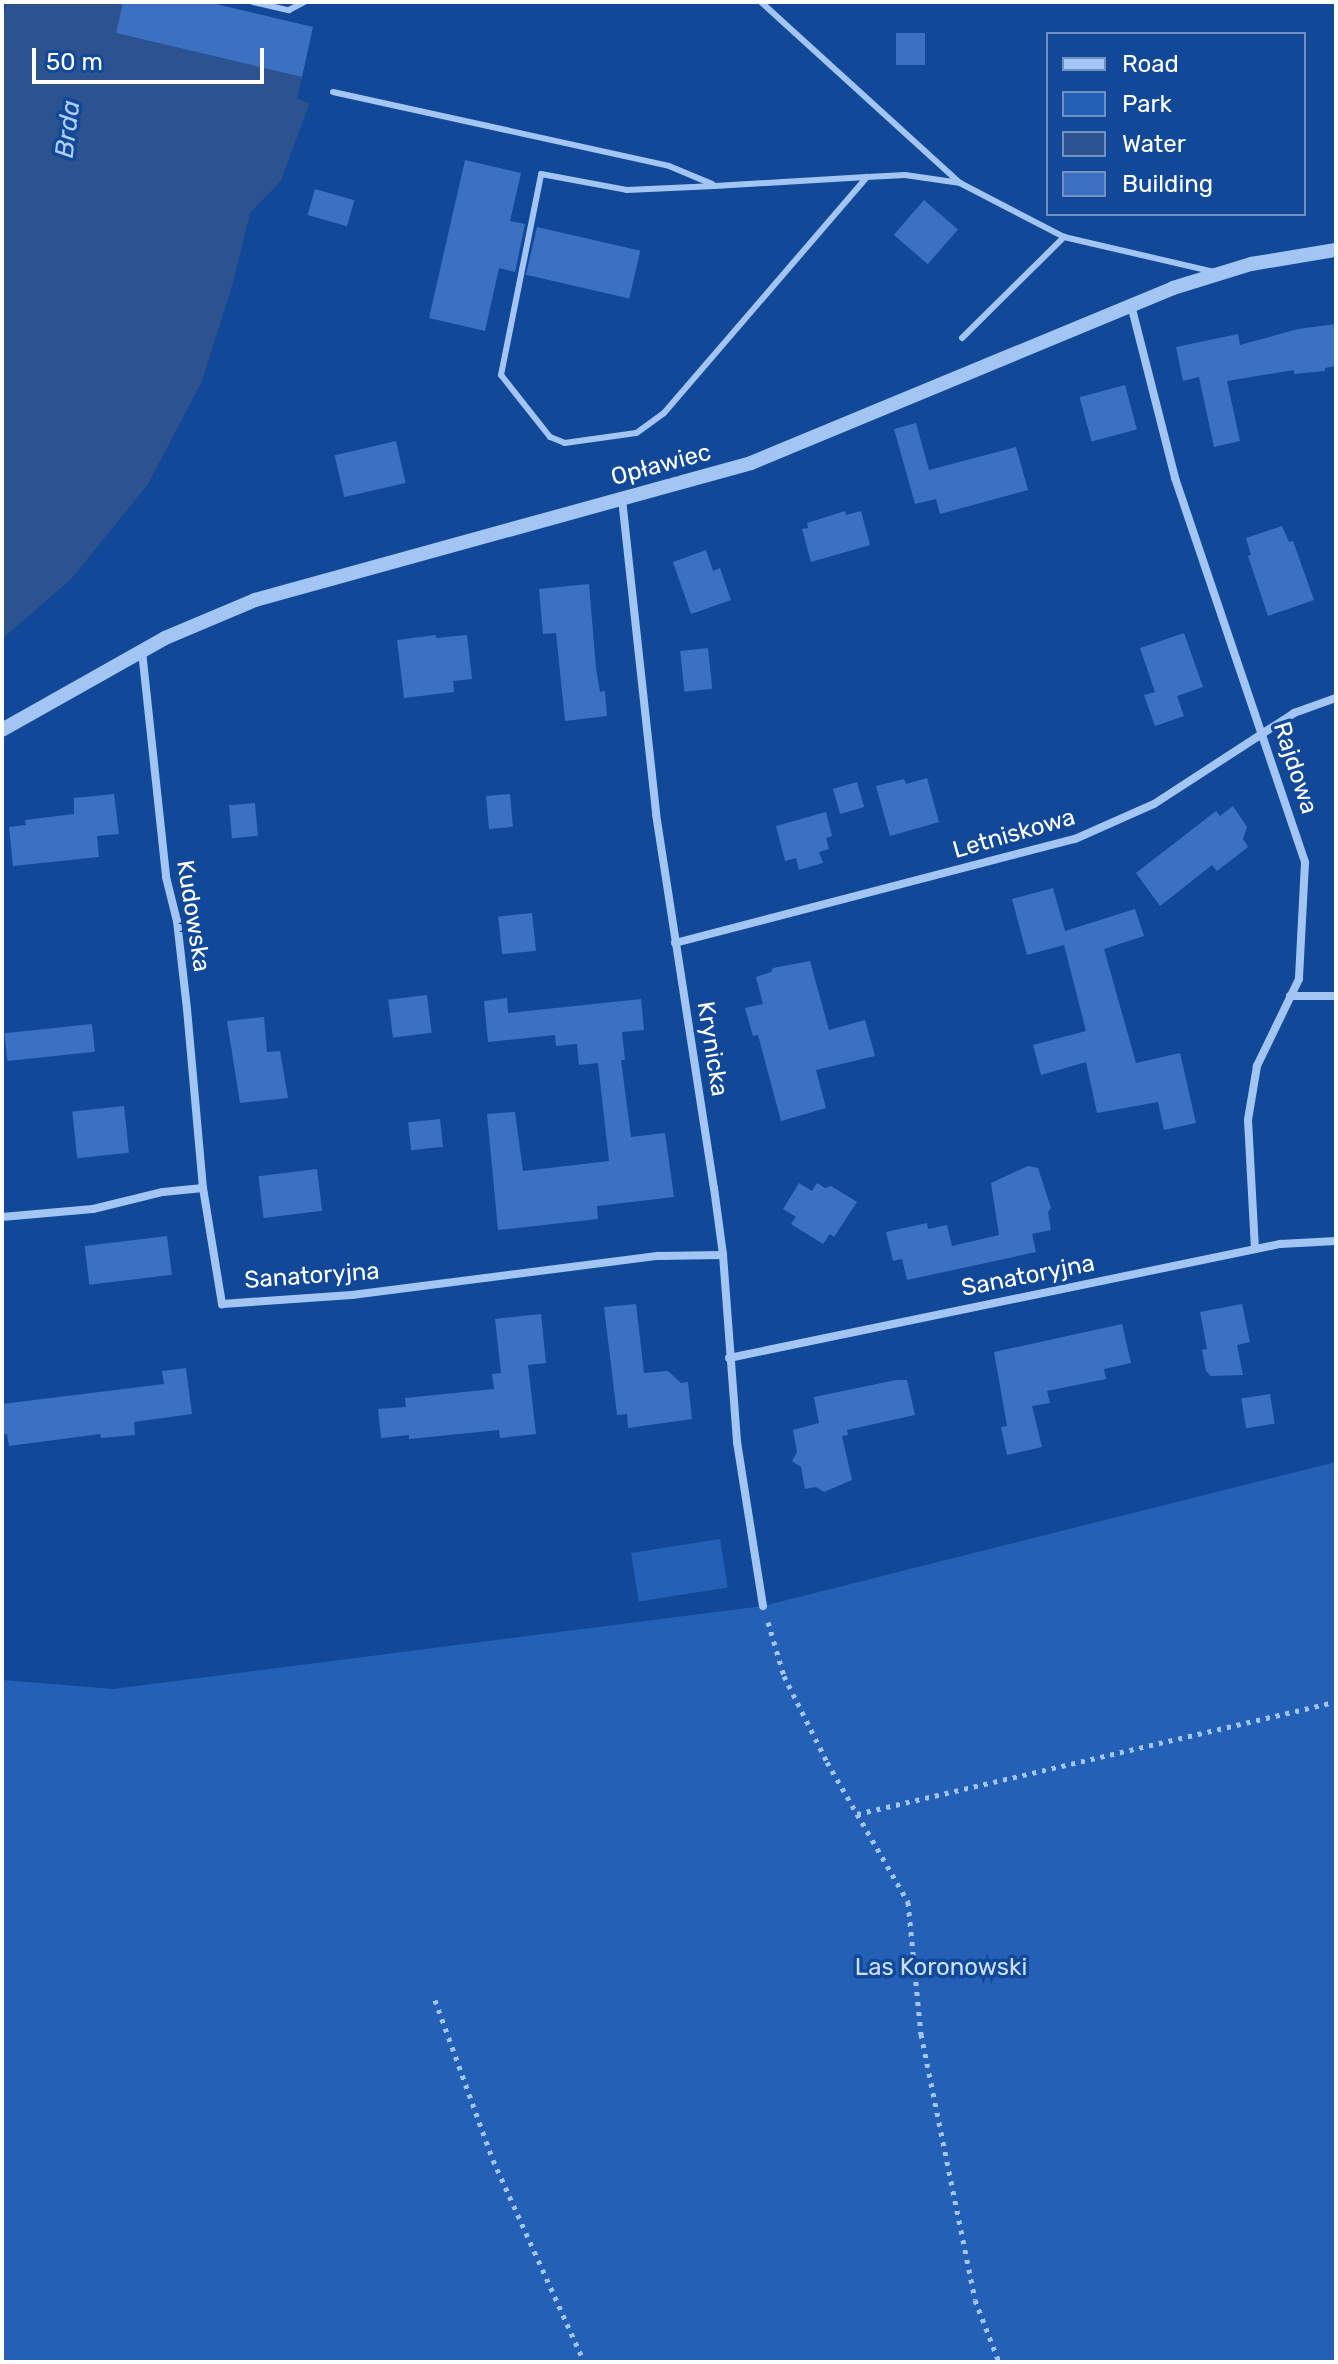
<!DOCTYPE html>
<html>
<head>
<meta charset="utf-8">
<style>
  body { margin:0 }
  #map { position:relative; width:1338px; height:2364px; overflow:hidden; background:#124898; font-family:Rubik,sans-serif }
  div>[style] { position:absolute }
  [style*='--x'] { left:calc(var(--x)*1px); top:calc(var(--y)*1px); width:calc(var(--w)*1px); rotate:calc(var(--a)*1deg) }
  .green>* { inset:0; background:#2461b6; transform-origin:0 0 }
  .water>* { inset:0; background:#2c538f }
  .building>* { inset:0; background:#3b71c0; transform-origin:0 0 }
  .path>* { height:5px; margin-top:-2.5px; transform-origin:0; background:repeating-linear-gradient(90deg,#a3c5f3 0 4px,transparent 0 10px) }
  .service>* { height:6px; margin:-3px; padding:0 3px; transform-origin:3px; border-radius:3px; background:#a3c5f3 }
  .minor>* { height:8px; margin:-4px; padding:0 4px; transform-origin:4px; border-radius:4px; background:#a3c5f3 }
  .tertiary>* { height:14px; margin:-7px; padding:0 7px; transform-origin:7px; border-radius:7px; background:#a3c5f3 }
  span { translate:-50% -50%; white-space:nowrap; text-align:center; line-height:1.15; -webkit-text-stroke:7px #124898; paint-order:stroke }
  .street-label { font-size:24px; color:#fff }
  .park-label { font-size:24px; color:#cbe0fd }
  .water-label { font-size:26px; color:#afcffa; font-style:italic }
  .frame { position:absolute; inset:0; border:4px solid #fff; pointer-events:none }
  .legend { position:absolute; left:1046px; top:32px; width:260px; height:184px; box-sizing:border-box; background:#124898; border:2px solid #7191c1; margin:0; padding:10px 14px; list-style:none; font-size:24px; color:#fff }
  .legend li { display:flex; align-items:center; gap:16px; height:40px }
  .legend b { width:40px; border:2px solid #7191c1 }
  .scale { position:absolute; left:32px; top:48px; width:232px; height:36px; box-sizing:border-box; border:4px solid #fff; border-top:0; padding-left:10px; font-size:24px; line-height:28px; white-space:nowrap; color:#fff; -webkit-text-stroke:6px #124898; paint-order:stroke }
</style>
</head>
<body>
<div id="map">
  <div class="green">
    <i style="clip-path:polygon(1336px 1462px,1336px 2362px,2px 2362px,2px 1680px,113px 1689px,763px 1606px)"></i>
    <i style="left:720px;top:1539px;width:49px;height:90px;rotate:81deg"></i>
  </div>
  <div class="water">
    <i style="clip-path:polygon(6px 2px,123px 2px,116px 33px,302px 77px,297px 98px,309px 104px,281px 181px,250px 213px,234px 279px,202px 381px,148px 484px,71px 579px,2px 639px,2px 24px)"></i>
  </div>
  <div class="building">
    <i style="clip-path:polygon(123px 2px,207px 2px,313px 27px,302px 77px,116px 33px)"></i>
    <i style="left:896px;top:33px;width:29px;height:32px"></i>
    <i style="clip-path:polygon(465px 160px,521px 173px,510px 221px,525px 224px,515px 272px,499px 268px,485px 331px,429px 318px)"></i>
    <i style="left:315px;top:189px;width:41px;height:27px;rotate:16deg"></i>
    <i style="left:924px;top:200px;width:45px;height:46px;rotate:41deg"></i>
    <i style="left:537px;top:227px;width:106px;height:49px;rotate:13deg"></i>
    <i style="clip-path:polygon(1336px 324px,1336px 366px,1325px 368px,1325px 371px,1294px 374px,1294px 370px,1227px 381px,1240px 441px,1214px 447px,1199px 377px,1183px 381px,1176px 347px,1238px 334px,1240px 345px,1298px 329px)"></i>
    <i style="left:1125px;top:385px;width:46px;height:47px;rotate:75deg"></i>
    <i style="clip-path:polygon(916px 423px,929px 470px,1016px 447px,1028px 490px,940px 514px,936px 499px,915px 504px,894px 429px)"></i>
    <i style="left:396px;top:441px;width:43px;height:63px;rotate:77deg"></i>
    <i style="clip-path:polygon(845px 511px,846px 515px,861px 511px,870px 545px,811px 562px,802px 529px,808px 528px,807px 523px)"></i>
    <i style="clip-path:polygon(1282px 526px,1289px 542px,1293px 541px,1314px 600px,1268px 616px,1248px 556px,1251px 555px,1246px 538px)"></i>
    <i style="clip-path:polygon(706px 550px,713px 571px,720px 568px,731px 600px,691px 614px,673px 562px)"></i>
    <i style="clip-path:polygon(589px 584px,596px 668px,600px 692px,605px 691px,607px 716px,565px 721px,556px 633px,543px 634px,539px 589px)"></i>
    <i style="clip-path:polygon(1184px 633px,1203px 687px,1177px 696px,1184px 716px,1155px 726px,1144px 695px,1155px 692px,1140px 648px)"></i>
    <i style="clip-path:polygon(436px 635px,436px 638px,467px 635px,472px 679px,453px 681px,454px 692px,404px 698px,397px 640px)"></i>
    <i style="left:708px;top:648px;width:41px;height:28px;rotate:84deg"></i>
    <i style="clip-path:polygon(927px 778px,939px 822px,890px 836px,876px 786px,904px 779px,906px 784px)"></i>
    <i style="left:857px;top:782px;width:26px;height:25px;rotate:74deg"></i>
    <i style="clip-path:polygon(114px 794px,119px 834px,97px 836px,99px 857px,13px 866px,9px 827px,26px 825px,25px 820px,74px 814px,74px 798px)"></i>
    <i style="left:510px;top:794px;width:33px;height:24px;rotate:85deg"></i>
    <i style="left:255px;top:803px;width:33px;height:26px;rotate:85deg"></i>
    <i style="clip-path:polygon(1233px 806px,1247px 827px,1243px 839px,1248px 847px,1217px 871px,1212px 865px,1160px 906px,1136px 873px,1216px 811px,1220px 816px)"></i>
    <i style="clip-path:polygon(826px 812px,832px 836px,826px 838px,829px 849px,819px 852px,823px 863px,799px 870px,796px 858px,785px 861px,776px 826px)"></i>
    <i style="clip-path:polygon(1053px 888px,1065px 931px,1135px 909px,1144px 936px,1104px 949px,1136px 1063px,1180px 1053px,1196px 1123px,1164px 1130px,1158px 1102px,1097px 1113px,1086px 1062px,1041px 1075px,1033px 1045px,1086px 1031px,1064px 945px,1027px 955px,1012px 899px)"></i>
    <i style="left:532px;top:913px;width:38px;height:34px;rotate:84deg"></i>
    <i style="clip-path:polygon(810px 961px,829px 1030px,865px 1020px,875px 1056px,816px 1070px,826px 1108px,781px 1121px,758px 1035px,753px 1036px,745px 1008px,763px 1004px,756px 977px,771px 972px,773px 968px)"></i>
    <i style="left:427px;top:995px;width:38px;height:39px;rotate:83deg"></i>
    <i style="clip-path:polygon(507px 998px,508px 1013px,641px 999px,644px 1030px,622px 1032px,625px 1060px,621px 1060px,631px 1137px,665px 1133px,674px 1197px,597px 1206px,598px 1219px,498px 1230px,487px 1114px,515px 1112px,523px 1171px,609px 1161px,598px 1063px,579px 1065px,577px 1044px,556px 1046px,555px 1035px,488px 1042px,484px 1001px)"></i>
    <i style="clip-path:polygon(264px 1017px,267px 1052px,280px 1051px,288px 1098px,240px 1103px,227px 1021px)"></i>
    <i style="left:92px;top:1024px;width:28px;height:88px;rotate:84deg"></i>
    <i style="left:124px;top:1106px;width:47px;height:52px;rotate:84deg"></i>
    <i style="left:440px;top:1119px;width:28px;height:32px;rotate:84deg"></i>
    <i style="clip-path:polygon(1028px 1166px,1038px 1168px,1051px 1208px,1048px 1212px,1051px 1230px,1032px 1234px,1036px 1252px,907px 1280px,902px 1259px,893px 1261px,886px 1232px,927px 1223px,928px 1229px,947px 1225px,952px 1246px,999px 1235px,991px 1183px)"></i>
    <i style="left:317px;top:1169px;width:42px;height:59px;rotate:83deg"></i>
    <i style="clip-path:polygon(799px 1183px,812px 1191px,817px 1183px,825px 1188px,831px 1186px,857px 1202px,834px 1237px,830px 1234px,823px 1244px,791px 1224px,796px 1217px,783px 1209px)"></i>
    <i style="left:167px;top:1236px;width:39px;height:83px;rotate:83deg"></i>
    <i style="clip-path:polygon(636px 1304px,644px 1373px,668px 1371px,681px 1383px,688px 1382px,692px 1419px,628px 1428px,627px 1414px,617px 1415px,604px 1307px)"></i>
    <i style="clip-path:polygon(1242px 1304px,1250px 1342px,1237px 1345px,1243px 1375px,1211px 1376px,1206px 1371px,1202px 1350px,1207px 1349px,1200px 1312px)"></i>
    <i style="clip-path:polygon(541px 1314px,546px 1363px,528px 1365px,536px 1434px,500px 1438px,499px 1430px,409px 1439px,409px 1435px,381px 1438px,378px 1409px,406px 1407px,405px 1398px,494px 1389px,492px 1374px,501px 1373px,495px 1319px)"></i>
    <i style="clip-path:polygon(1122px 1324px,1131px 1363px,1104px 1369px,1106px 1379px,1047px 1391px,1050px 1403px,1032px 1406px,1042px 1447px,1007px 1455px,1001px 1427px,1007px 1426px,994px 1352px)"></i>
    <i style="clip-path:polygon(186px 1368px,192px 1414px,134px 1422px,135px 1435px,101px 1438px,100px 1434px,9px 1446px,7px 1434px,2px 1435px,2px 1404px,164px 1384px,162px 1371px)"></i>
    <i style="clip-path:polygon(896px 1380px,907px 1380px,915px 1415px,847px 1430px,848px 1435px,842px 1436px,852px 1480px,824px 1492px,816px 1487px,805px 1489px,801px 1467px,792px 1461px,797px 1452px,793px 1430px,819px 1423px,814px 1397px)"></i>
    <i style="left:1270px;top:1394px;width:30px;height:29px;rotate:81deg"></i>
  </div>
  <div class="path">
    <i style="--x:768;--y:1622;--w:56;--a:73.5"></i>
    <i style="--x:784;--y:1676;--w:96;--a:63.4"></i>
    <i style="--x:827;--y:1762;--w:162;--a:59.9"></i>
    <i style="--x:908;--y:1902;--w:133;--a:84.4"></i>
    <i style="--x:921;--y:2034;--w:271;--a:78.5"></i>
    <i style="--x:975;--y:2300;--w:66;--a:68.8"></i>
    <i style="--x:857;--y:1814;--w:492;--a:-13.2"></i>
    <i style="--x:435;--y:2000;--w:170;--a:70.1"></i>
    <i style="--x:493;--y:2160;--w:222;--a:65.7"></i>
  </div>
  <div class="service">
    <i style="--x:253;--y:2;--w:37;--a:13"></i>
    <i style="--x:289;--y:10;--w:17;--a:-28"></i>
    <i style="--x:761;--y:2;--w:269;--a:42.3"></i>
    <i style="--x:333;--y:92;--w:344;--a:12.4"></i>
    <i style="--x:669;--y:166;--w:47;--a:22.7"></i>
    <i style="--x:867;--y:177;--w:311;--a:130.7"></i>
    <i style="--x:664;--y:413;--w:34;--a:144"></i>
    <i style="--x:636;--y:433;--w:72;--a:172"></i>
    <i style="--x:565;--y:443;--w:16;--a:-158"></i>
    <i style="--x:550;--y:437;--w:79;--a:-128.3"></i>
    <i style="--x:501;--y:375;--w:205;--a:-78.7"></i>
    <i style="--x:541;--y:174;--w:87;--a:10.5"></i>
    <i style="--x:627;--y:190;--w:88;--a:-2.6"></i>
    <i style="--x:715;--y:186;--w:152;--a:-3.4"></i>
    <i style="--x:867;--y:177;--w:38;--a:-3"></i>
    <i style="--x:905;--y:175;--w:56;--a:8.3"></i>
    <i style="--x:960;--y:183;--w:117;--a:27.4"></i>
    <i style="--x:1064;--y:237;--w:154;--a:13.1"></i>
    <i style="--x:962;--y:338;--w:144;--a:-44.7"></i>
  </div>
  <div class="minor">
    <i style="--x:1131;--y:305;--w:179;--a:75.7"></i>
    <i style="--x:1175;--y:478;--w:406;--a:71.3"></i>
    <i style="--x:1305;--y:863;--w:116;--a:93"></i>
    <i style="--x:1299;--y:979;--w:97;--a:115.8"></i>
    <i style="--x:1257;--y:1066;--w:55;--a:99.5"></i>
    <i style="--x:1248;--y:1120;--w:129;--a:86.9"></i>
    <i style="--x:622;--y:499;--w:317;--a:83.8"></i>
    <i style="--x:656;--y:814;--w:378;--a:81.2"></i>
    <i style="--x:714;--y:1188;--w:68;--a:82.3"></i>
    <i style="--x:723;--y:1255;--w:188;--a:85.7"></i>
    <i style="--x:737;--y:1442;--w:166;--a:81"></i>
    <i style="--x:142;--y:651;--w:227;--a:83.9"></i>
    <i style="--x:166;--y:877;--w:45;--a:76"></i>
    <i style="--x:177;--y:921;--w:89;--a:83.5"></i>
    <i style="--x:187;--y:1009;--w:180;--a:84.9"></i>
    <i style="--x:675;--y:943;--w:413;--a:-14.6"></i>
    <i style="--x:1075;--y:839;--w:86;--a:-23.9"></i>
    <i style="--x:1154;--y:804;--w:167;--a:-33"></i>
    <i style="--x:1294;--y:713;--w:45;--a:-19.7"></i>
    <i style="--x:1290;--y:996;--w:46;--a:0"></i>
    <i style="--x:2;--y:1217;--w:91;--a:-5"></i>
    <i style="--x:93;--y:1209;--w:72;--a:-13.7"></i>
    <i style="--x:163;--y:1192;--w:40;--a:-5.7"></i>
    <i style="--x:203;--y:1188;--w:118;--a:80.7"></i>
    <i style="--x:222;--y:1304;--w:130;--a:-4"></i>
    <i style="--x:352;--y:1295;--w:308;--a:-7.3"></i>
    <i style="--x:658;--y:1256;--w:65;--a:-0.9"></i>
    <i style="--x:729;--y:1358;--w:563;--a:-11.69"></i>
    <i style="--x:1280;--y:1244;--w:56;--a:-3.1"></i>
  </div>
  <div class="tertiary">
    <i style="--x:2;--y:730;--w:187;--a:-29.4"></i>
    <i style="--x:165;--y:638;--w:98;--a:-22.9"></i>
    <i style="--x:255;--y:600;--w:515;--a:-15.44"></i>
    <i style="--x:751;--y:463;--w:457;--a:-22.5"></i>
    <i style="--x:1173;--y:288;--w:82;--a:-17.1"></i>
    <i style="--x:1251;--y:264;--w:86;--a:-9.4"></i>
  </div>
  <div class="street-label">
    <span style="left:661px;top:465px;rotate:-15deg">Opławiec</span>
    <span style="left:1295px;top:768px;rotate:72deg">Rajdowa</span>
    <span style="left:1014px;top:834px;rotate:-16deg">Letniskowa</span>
    <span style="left:193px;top:916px;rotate:81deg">Kudowska</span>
    <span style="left:712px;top:1049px;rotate:81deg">Krynicka</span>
    <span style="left:312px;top:1276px;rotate:-4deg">Sanatoryjna</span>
    <span style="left:1028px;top:1276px;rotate:-11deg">Sanatoryjna</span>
  </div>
  <div class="park-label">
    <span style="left:941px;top:1968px">Las Koronowski</span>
  </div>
  <div class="water-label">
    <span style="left:68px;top:129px;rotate:-83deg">Brda</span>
  </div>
  <div class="frame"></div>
  <ul class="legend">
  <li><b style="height:10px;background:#a3c5f3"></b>Road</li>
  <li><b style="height:22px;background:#2461b6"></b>Park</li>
  <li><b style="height:22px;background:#2c538f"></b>Water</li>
  <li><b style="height:22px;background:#3b71c0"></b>Building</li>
  </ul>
  <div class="scale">50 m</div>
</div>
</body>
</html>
